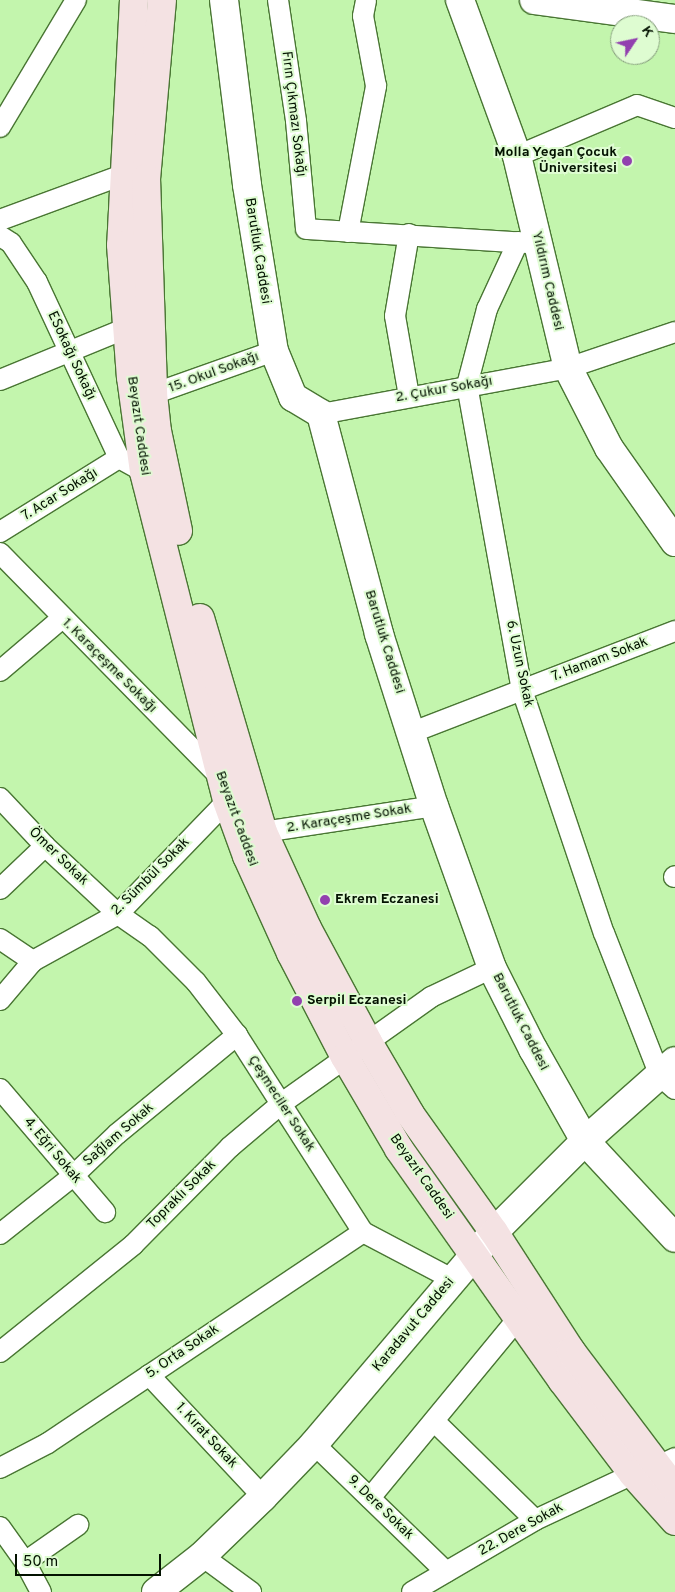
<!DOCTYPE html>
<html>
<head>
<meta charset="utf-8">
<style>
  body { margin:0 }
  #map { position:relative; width:675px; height:1592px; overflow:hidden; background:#c3f5ad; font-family:Overpass,sans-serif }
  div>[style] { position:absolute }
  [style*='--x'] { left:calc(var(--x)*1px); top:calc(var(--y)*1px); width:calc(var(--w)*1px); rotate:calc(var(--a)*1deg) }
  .roads { filter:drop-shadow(1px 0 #497633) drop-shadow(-1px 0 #497633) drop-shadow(0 1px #497633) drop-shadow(0 -1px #497633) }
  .street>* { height:20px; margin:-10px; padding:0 10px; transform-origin:10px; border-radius:10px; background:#fff }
  .secondary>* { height:28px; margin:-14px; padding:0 14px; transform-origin:14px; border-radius:14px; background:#fff }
  .primary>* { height:28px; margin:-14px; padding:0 14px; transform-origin:14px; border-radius:14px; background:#f4e2e3 }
  .dots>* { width:14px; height:14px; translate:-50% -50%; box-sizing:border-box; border:2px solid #defcd1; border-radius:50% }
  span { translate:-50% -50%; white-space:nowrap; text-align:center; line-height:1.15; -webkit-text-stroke:4px #defcd1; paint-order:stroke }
  .street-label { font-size:14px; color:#031200 }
  .poi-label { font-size:14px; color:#031200; font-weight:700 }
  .right { translate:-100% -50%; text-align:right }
  .left { translate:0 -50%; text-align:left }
  .north { position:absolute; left:610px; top:15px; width:50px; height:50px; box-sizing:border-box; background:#defcd1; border:1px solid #869e7d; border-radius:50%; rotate:56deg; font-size:14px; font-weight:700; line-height:20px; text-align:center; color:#031200 }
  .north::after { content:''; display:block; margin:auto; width:18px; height:22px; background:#9240af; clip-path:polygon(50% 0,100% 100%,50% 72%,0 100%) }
  .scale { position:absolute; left:15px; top:1554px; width:146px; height:22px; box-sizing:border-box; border:2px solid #031200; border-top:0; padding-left:6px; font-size:15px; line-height:18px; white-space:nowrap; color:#031200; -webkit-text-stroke:4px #defcd1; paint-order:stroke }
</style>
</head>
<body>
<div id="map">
  <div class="roads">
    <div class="street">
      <i style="--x:278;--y:0;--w:122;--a:81.5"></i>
      <i style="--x:296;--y:121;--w:108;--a:84.7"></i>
      <i style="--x:306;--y:229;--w:224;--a:3.6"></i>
      <i style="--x:0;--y:127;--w:148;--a:-59.1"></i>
      <i style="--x:517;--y:156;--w:130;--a:-23"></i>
      <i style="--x:637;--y:105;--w:40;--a:18.9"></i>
      <i style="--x:0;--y:220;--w:130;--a:-20.2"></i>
      <i style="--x:348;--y:232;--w:149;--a:-79.1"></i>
      <i style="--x:376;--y:86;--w:71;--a:-100.5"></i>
      <i style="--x:363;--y:16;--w:16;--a:-79"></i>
      <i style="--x:409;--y:234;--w:83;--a:99.7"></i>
      <i style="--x:395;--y:316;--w:81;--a:80.1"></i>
      <i style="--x:0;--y:236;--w:13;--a:32"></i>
      <i style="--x:11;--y:243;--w:47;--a:56.3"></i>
      <i style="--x:37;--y:282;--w:194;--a:65"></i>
      <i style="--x:119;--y:458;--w:29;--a:29"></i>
      <i style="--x:518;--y:242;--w:74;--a:114.8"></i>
      <i style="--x:487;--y:309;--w:79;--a:104.7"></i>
      <i style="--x:467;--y:385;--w:310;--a:79.8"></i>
      <i style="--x:522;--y:690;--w:256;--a:71.4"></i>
      <i style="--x:604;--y:933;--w:154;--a:68.6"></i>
      <i style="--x:660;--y:1076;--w:20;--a:41"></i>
      <i style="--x:0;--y:380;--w:137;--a:-22.3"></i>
      <i style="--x:153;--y:394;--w:128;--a:-19.6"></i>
      <i style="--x:321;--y:414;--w:251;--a:-10.5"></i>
      <i style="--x:568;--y:368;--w:113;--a:-18.6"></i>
      <i style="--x:0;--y:532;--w:140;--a:-31.9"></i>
      <i style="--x:0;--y:553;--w:314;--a:45.5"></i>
      <i style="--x:0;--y:671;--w:80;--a:-40.4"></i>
      <i style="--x:413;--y:732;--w:281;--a:-21.1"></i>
      <i style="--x:0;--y:798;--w:66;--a:46.8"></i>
      <i style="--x:45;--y:846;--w:100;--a:43"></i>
      <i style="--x:118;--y:914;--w:39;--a:35"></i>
      <i style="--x:150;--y:936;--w:65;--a:45"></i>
      <i style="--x:196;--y:982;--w:67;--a:52.3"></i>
      <i style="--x:237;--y:1035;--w:234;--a:57.4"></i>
      <i style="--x:363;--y:1232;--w:101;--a:27.8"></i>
      <i style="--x:263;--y:832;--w:173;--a:-8.6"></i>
      <i style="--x:674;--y:877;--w:1;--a:-45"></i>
      <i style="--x:0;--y:889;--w:62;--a:-43.7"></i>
      <i style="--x:0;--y:939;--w:40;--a:34"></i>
      <i style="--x:0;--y:1000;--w:51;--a:-49.8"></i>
      <i style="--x:33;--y:961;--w:97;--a:-28.9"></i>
      <i style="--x:118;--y:914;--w:157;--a:-46"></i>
      <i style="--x:0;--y:1089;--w:162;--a:49.5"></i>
      <i style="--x:0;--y:1234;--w:93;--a:-38.5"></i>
      <i style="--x:73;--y:1176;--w:61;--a:-43.7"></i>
      <i style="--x:117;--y:1134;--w:156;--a:-39.5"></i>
      <i style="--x:0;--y:1352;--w:171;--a:-38.8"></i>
      <i style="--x:133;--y:1245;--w:138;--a:-45.3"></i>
      <i style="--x:230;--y:1147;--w:68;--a:-40.2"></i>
      <i style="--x:282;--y:1103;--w:183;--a:-35.4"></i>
      <i style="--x:431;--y:997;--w:68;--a:-25.4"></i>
      <i style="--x:149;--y:1375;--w:167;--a:46.9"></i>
      <i style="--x:434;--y:1421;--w:141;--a:44.4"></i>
      <i style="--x:314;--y:1444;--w:184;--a:44.1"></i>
      <i style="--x:656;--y:1467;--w:21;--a:-25"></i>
      <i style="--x:0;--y:1468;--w:54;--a:-27.5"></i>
      <i style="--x:48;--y:1443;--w:379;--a:-33.8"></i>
      <i style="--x:370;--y:1498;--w:234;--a:-50.5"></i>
      <i style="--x:0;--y:1527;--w:43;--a:54.5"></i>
      <i style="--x:25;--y:1562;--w:34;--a:62"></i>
      <i style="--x:202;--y:1556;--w:61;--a:36.3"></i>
      <i style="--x:25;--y:1562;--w:65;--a:-34.9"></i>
      <i style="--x:412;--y:1592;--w:143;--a:-30.3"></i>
      <i style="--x:535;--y:1520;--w:108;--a:-25.1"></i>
    </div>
    <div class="secondary">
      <i style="--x:224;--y:0;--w:186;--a:82.9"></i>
      <i style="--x:247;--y:185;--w:168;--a:80.8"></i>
      <i style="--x:274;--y:351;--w:50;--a:67.6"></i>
      <i style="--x:293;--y:397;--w:33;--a:31"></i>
      <i style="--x:321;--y:414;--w:228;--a:75.2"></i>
      <i style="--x:379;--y:634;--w:181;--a:72.3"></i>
      <i style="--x:434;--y:806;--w:172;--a:70.3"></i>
      <i style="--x:492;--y:968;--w:91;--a:63.2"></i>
      <i style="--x:533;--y:1049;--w:106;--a:60.5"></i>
      <i style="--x:585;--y:1141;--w:132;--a:47.1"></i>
      <i style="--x:460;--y:0;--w:166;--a:69.9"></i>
      <i style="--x:517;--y:156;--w:218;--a:76.5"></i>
      <i style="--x:568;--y:368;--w:90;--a:62.9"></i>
      <i style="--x:609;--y:448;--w:115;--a:54.9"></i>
      <i style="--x:534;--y:0;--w:142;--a:7.7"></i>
      <i style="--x:156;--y:1592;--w:58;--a:-38"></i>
      <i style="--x:202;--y:1556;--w:85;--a:-44"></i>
      <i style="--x:263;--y:1497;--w:74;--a:-46.1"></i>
      <i style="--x:314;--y:1444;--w:278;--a:-49.7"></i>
      <i style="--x:494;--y:1232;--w:129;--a:-45"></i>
      <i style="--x:585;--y:1141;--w:120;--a:-41.6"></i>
    </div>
    <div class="primary">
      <i style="--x:134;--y:0;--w:245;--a:93"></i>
      <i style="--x:121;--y:245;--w:132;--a:85.7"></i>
      <i style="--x:131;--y:377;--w:96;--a:82.2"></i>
      <i style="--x:144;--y:472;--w:339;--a:75.8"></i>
      <i style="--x:227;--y:801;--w:59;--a:70"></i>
      <i style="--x:247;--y:856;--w:107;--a:65.6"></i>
      <i style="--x:291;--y:953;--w:117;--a:62.6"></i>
      <i style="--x:345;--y:1057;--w:107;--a:59.6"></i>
      <i style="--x:399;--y:1149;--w:283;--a:54.8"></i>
      <i style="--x:562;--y:1380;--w:118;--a:52.9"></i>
      <i style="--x:633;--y:1474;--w:63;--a:48.2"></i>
      <i style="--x:162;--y:0;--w:179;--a:95.1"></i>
      <i style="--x:146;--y:178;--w:216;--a:88.1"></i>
      <i style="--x:153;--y:394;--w:37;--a:84"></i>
      <i style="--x:157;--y:431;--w:102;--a:78.1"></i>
      <i style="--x:200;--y:618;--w:223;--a:73.6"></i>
      <i style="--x:263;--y:832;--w:106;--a:65.4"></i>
      <i style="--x:307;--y:928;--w:129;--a:61.8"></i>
      <i style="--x:368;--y:1042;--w:83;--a:59.7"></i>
      <i style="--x:410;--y:1114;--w:145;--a:54.6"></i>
      <i style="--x:494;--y:1232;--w:142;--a:57.1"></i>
      <i style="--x:571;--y:1351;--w:173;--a:53"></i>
    </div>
  </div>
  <div class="dots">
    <i style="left:627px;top:161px;background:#9240af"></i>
    <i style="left:325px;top:900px;background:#9240af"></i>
    <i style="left:297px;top:1001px;background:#9240af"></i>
  </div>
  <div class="street-label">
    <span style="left:293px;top:114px;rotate:83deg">Fırın Çıkmazı Sokağı</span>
    <span style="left:257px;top:251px;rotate:81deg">Barutluk Caddesi</span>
    <span style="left:547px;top:281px;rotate:77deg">Yıldırım Caddesi</span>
    <span style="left:71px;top:356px;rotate:65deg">ESokağı Sokağı</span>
    <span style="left:214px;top:373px;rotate:-20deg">15. Okul Sokağı</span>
    <span style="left:444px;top:390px;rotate:-10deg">2. Çukur Sokağı</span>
    <span style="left:138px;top:426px;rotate:82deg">Beyazıt Caddesi</span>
    <span style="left:60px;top:495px;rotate:-32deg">7. Acar Sokağı</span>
    <span style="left:384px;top:642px;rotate:73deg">Barutluk Caddesi</span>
    <span style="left:600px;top:660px;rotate:-21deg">7. Hamam Sokak</span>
    <span style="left:519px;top:664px;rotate:78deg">6. Uzun Sokak</span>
    <span style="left:109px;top:666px;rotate:45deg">1. Karaçeşme Sokağı</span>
    <span style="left:236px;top:819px;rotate:70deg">Beyazıt Caddesi</span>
    <span style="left:349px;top:819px;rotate:-9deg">2. Karaçeşme Sokak</span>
    <span style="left:58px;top:857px;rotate:44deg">Ömer Sokak</span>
    <span style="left:151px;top:877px;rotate:-45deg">2. Sümbül Sokak</span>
    <span style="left:520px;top:1022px;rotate:63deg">Barutluk Caddesi</span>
    <span style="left:281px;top:1104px;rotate:57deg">Çeşmeciler Sokak</span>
    <span style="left:119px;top:1135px;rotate:-41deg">Sağlam Sokak</span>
    <span style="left:52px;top:1151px;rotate:50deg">4. Eğri Sokak</span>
    <span style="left:421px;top:1177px;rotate:55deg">Beyazıt Caddesi</span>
    <span style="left:182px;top:1195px;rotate:-45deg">Topraklı Sokak</span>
    <span style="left:414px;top:1325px;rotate:-50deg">Karadavut Caddesi</span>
    <span style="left:183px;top:1352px;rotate:-34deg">5. Orta Sokak</span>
    <span style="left:206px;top:1436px;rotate:47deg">1. Kırat Sokak</span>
    <span style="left:380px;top:1508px;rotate:44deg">9. Dere Sokak</span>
    <span style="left:521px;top:1530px;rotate:-29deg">22. Dere Sokak</span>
  </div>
  <div class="poi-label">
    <span class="right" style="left:617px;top:161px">Molla Yegan Çocuk<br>Üniversitesi</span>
    <span class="left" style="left:335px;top:900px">Ekrem Eczanesi</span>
    <span class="left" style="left:307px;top:1001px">Serpil Eczanesi</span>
  </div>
  <div class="north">K</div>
  <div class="scale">50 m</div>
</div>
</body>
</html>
